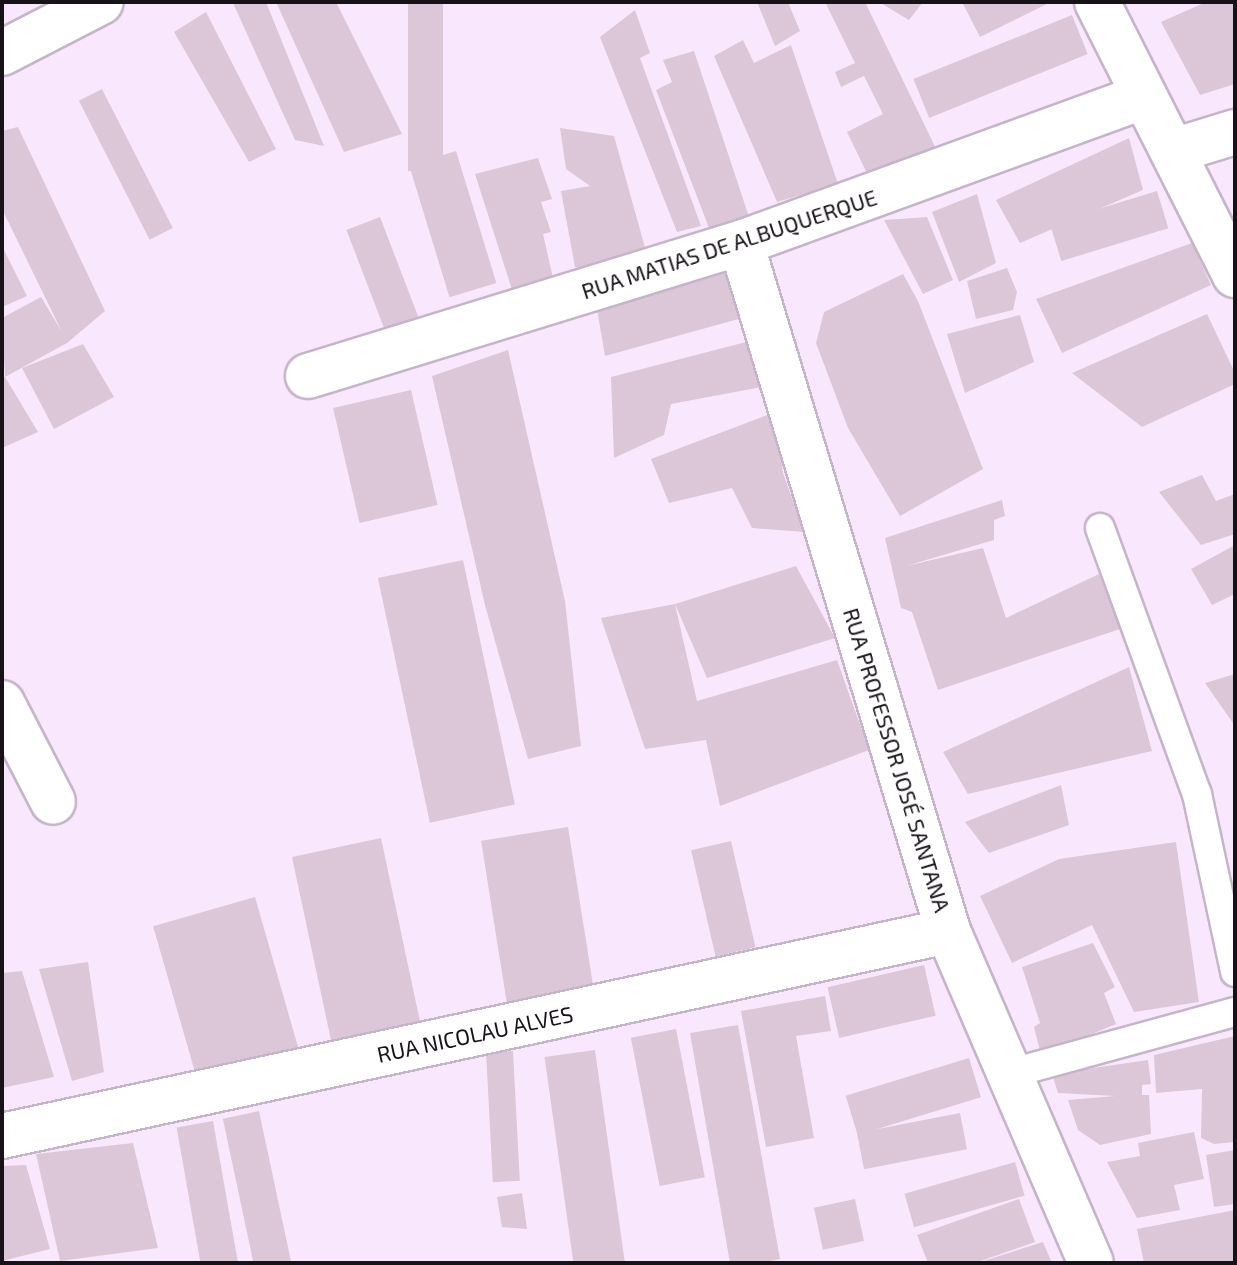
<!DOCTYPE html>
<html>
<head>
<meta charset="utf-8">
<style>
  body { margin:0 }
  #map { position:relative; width:1237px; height:1265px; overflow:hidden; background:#f9e8fd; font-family:"Exo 2",sans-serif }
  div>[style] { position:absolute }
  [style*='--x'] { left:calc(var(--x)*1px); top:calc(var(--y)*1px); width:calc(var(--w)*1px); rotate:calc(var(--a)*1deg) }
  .building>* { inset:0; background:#dcc7d8; transform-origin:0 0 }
  .roads { filter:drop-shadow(2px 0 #c4b5c8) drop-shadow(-2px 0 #c4b5c8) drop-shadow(0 2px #c4b5c8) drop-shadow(0 -2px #c4b5c8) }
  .service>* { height:28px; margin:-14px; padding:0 14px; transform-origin:14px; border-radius:14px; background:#fff }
  .minor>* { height:44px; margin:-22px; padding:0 22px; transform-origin:22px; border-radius:22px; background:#fff }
  .tertiary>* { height:44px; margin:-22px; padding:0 22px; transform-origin:22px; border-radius:22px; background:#fff }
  span { translate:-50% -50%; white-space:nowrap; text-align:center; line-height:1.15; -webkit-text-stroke:6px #fff; paint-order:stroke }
  .street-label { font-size:22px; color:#171118 }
  .frame { position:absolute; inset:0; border:4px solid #171118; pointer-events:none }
</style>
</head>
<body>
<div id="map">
  <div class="building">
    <i style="clip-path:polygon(266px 2px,324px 146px,295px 140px,233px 3px)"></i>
    <i style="clip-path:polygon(276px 2px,336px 2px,402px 134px,344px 152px)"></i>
    <i style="left:408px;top:2px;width:35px;height:169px"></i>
    <i style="clip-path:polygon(757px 2px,788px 2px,800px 31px,775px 46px)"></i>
    <i style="clip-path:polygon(825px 2px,865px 2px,942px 161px,876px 192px,847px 132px,883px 114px,864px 76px,841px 87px,835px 72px,855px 63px)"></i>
    <i style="clip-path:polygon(879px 2px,923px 2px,909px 20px)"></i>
    <i style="clip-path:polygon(962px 2px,1051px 2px,980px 37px)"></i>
    <i style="clip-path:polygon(1206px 2px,1235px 2px,1235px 84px,1200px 95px,1161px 22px)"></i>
    <i style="clip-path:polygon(635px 10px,650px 53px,640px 58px,701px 226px,677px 232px,600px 37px)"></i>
    <i style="clip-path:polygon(206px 12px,276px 149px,249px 162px,174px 32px)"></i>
    <i style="left:1072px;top:15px;width:42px;height:171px;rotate:68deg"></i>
    <i style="clip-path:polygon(743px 40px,754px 63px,791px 45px,838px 184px,777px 202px,714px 56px)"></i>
    <i style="clip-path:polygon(694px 51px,751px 223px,711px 233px,656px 90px,672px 82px,663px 60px)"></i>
    <i style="left:102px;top:89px;width:156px;height:26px;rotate:63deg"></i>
    <i style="clip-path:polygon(18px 127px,105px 311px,67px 343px,5px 377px,2px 318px,41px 297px,62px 332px,2px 209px,2px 131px)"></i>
    <i style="clip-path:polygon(560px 128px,614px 136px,649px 262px,600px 276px,575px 267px,561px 191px,590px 186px,566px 169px)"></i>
    <i style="clip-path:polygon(1129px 138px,1143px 190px,1020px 243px,996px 200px)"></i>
    <i style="left:456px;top:151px;width:138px;height:49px;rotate:73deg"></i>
    <i style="clip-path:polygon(538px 158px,552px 199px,541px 202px,551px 232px,543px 234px,554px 282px,514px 296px,475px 174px)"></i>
    <i style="left:1157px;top:191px;width:39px;height:112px;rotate:73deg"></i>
    <i style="clip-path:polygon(977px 194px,996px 263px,959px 282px,932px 212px)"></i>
    <i style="left:380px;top:217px;width:113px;height:36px;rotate:69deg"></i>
    <i style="clip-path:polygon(927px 217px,953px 280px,923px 294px,884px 220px)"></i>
    <i style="clip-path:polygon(1192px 243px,1211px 285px,1062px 353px,1036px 299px)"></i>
    <i style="clip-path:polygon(2px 246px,27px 296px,2px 307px)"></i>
    <i style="clip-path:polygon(724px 267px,742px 318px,605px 356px,597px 309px)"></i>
    <i style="clip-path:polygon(1007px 268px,1017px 292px,1013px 310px,976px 319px,967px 281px)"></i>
    <i style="clip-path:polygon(903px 274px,918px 301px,983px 469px,900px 516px,848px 428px,816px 343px,824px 312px)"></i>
    <i style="clip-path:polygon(1207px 314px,1235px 373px,1235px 384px,1142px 427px,1072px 373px)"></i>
    <i style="clip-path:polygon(1020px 315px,1034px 362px,965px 393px,947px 334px)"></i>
    <i style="clip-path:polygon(750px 341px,762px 387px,671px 404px,664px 435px,614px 458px,611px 377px)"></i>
    <i style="clip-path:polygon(83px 344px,114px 397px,54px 429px,22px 368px)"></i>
    <i style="clip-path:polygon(508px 350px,565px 601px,581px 746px,528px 759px,485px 605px,432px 376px)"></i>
    <i style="clip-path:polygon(5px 377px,38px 432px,2px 448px,2px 378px)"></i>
    <i style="left:411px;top:390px;width:118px;height:80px;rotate:77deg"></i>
    <i style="clip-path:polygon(775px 412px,783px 473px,804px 532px,752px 528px,732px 488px,669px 503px,651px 459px)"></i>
    <i style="clip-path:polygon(1202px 475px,1216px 501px,1235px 494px,1235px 534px,1201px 545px,1159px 492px)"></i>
    <i style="clip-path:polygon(1002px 500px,1005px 516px,994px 520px,994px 540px,906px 566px,983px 548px,1006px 618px,1099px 574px,1120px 629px,938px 690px,912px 612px,901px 608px,885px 538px)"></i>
    <i style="clip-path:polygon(1235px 545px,1235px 594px,1212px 605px,1191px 569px)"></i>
    <i style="left:463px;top:560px;width:250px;height:87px;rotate:78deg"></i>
    <i style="clip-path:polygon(796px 566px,835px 638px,707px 678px,675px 604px)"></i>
    <i style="clip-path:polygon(675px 604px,697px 701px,837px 660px,869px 750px,720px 806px,706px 740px,645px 749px,601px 618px)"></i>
    <i style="clip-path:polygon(1129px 667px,1152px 751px,968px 794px,943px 752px)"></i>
    <i style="clip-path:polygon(1235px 674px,1235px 726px,1205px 683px)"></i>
    <i style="clip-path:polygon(1061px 785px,1069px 825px,989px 853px,965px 822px)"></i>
    <i style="left:568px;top:827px;width:170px;height:88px;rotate:81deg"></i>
    <i style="left:381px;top:838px;width:191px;height:91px;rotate:78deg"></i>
    <i style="left:731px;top:841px;width:109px;height:41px;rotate:77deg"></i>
    <i style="clip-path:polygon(1176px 842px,1199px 1002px,1134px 1012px,1092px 925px,1012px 963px,980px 896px,1059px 859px)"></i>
    <i style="left:255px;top:897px;width:160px;height:106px;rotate:74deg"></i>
    <i style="clip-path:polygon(1093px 943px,1115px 987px,1104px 993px,1116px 1024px,1041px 1055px,1034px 1027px,1040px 1023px,1022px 967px)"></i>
    <i style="clip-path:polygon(88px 962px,104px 1072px,72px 1081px,39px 969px)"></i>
    <i style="left:924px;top:965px;width:52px;height:99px;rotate:77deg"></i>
    <i style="clip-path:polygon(22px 971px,54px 1077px,2px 1088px,2px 973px)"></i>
    <i style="clip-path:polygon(825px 996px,831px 1031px,796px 1036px,814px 1138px,766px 1147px,741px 1011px)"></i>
    <i style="clip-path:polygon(738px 1025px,780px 1259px,759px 1263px,730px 1263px,690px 1033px)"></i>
    <i style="left:676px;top:1029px;width:151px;height:46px;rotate:79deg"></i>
    <i style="clip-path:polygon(1235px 1036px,1235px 1142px,1214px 1144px,1201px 1138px,1202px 1089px,1156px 1093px,1154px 1055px)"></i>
    <i style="left:595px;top:1050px;width:215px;height:51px;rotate:82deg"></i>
    <i style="left:513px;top:1051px;width:130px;height:27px;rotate:87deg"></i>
    <i style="left:969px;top:1058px;width:41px;height:129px;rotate:73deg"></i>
    <i style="clip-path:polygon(1148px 1060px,1151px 1084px,1142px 1085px,1142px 1095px,1149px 1095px,1151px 1134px,1100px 1145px,1078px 1130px,1068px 1100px,1115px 1096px,1058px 1093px,1052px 1074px)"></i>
    <i style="left:259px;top:1111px;width:155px;height:37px;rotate:78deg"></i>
    <i style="left:960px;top:1113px;width:37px;height:105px;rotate:79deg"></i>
    <i style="left:213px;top:1121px;width:144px;height:37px;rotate:80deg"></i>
    <i style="clip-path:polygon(1194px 1132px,1204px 1179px,1174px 1185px,1180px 1210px,1137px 1218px,1107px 1162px,1140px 1156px,1138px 1143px)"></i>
    <i style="clip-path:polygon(133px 1143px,158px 1248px,60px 1261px,36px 1154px)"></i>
    <i style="clip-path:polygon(1235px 1150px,1235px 1204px,1214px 1207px,1206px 1155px)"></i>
    <i style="left:1015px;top:1162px;width:35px;height:115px;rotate:74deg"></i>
    <i style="clip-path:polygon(26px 1165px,50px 1249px,2px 1261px,2px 1166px)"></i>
    <i style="clip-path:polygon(522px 1193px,527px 1229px,502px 1227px,497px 1197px)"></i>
    <i style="left:855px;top:1199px;width:43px;height:42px;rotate:78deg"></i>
    <i style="clip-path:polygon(1019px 1199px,1035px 1242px,975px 1263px,928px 1263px,917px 1235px)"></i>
    <i style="clip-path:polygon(1235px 1210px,1235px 1263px,1144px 1263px,1137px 1229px)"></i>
    <i style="clip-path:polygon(1043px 1242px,1052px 1263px,980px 1263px,980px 1262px)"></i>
  </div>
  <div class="roads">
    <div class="service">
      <i style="--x:1100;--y:528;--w:283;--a:70"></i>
      <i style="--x:1197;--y:794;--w:182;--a:77.9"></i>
      <i style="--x:1008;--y:1074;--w:235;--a:-15.3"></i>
    </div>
    <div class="minor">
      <i style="--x:1173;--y:151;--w:65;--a:-17"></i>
      <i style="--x:741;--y:243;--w:718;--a:73.25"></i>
      <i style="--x:948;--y:931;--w:361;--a:66.7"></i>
      <i style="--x:308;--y:376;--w:453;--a:-17.1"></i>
      <i style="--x:741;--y:243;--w:429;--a:-20"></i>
      <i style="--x:2;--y:703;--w:111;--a:62.7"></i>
      <i style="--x:2;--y:1136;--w:968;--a:-12.23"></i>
    </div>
    <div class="tertiary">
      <i style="--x:1097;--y:2;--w:306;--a:63.2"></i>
      <i style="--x:2;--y:53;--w:111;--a:-27.3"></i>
    </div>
  </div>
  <div class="street-label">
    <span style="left:729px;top:244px;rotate:-18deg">RUA MATIAS DE ALBUQUERQUE</span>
    <span style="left:897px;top:760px;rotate:73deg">RUA PROFESSOR JOSÉ SANTANA</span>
    <span style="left:475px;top:1034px;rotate:-12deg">RUA NICOLAU ALVES</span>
  </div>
  <div class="frame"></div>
</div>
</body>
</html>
